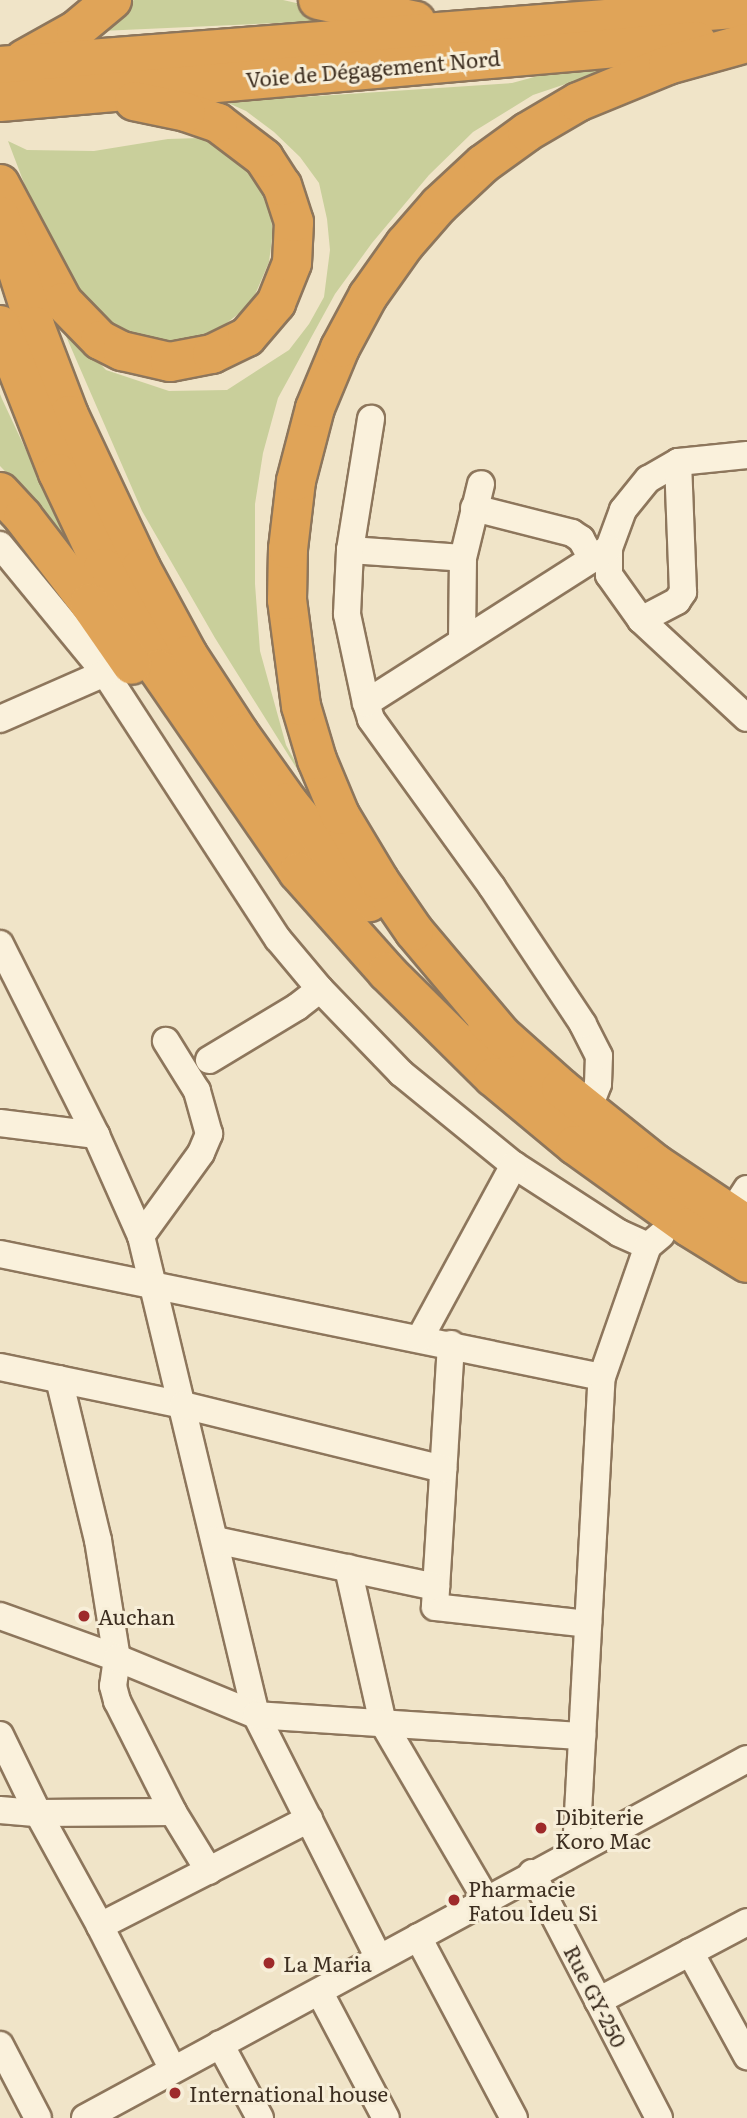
<!DOCTYPE html>
<html>
<head>
<meta charset="utf-8">
<style>
  body { margin:0 }
  #map { position:relative; width:747px; height:2118px; overflow:hidden; background:#f0e4c8; font-family:Literata,serif }
  div>[style] { position:absolute }
  [style*='--x'] { left:calc(var(--x)*1px); top:calc(var(--y)*1px); width:calc(var(--w)*1px); rotate:calc(var(--a)*1deg) }
  .green>* { inset:0; background:#c9cf9b }
  .roads { filter:drop-shadow(2px 0 #8d765c) drop-shadow(-2px 0 #8d765c) drop-shadow(0 2px #8d765c) drop-shadow(0 -2px #8d765c) }
  .minor>* { height:26px; margin:-13px; padding:0 13px; transform-origin:13px; border-radius:13px; background:#faf1dc }
  .highway>* { height:38px; margin:-19px; padding:0 19px; transform-origin:19px; border-radius:19px; background:#e0a458 }
  .dots>* { width:19px; height:19px; translate:-50% -50%; box-sizing:border-box; border:4px solid #f7eed8; border-radius:50% }
  span { translate:-50% -50%; white-space:nowrap; text-align:center; line-height:1.15; -webkit-text-stroke:6px #f7eed8; paint-order:stroke }
  .street-label { font-size:21px; color:#3d2e20 }
  .poi-label { font-size:21px; color:#3d2e20 }
  .left { translate:0 -50%; text-align:left }
</style>
</head>
<body>
<div id="map">
  <div class="green">
    <i style="clip-path:polygon(134px 0,283px 0,367px 19px,101px 31px)"></i>
    <i style="clip-path:polygon(646px 57px,533px 95px,473px 132px,429px 175px,372px 243px,335px 294px,278px 398px,263px 453px,255px 504px,255px 584px,260px 651px,286px 745px,314px 796px,215px 638px,142px 511px,59px 320px,106px 370px,169px 391px,227px 390px,289px 350px,309px 324px,324px 297px,330px 250px,327px 219px,319px 183px,300px 157px,274px 132px,246px 111px,226px 102px,512px 83px,575px 66px)"></i>
    <i style="clip-path:polygon(200px 138px,220px 149px,257px 179px,268px 202px,273px 231px,269px 262px,251px 304px,214px 333px,194px 340px,145px 341px,109px 329px,56px 267px,8px 141px,27px 150px,94px 151px,168px 139px)"></i>
    <i style="clip-path:polygon(0 394px,2px 399px,77px 559px,36px 503px,0 466px)"></i>
  </div>
  <div class="roads">
    <div class="minor">
      <i style="--x:747;--y:455;--w:69;--a:174.2"></i>
      <i style="--x:678;--y:462;--w:34;--a:150"></i>
      <i style="--x:648;--y:479;--w:40;--a:129"></i>
      <i style="--x:623;--y:510;--w:40;--a:110.2"></i>
      <i style="--x:609;--y:548;--w:27;--a:90"></i>
      <i style="--x:609;--y:575;--w:55;--a:54.6"></i>
      <i style="--x:641;--y:620;--w:144;--a:42.8"></i>
      <i style="--x:474;--y:508;--w:101;--a:14.3"></i>
      <i style="--x:572;--y:533;--w:11;--a:34"></i>
      <i style="--x:581;--y:539;--w:23;--a:61"></i>
      <i style="--x:0;--y:545;--w:166;--a:50.6"></i>
      <i style="--x:105;--y:673;--w:317;--a:57"></i>
      <i style="--x:278;--y:939;--w:65;--a:50"></i>
      <i style="--x:320;--y:989;--w:117;--a:46"></i>
      <i style="--x:401;--y:1073;--w:146;--a:39.2"></i>
      <i style="--x:514;--y:1165;--w:125;--a:32.9"></i>
      <i style="--x:619;--y:1233;--w:32;--a:24"></i>
      <i style="--x:350;--y:550;--w:113;--a:4"></i>
      <i style="--x:641;--y:620;--w:41;--a:-27.8"></i>
      <i style="--x:677;--y:601;--w:11;--a:-56"></i>
      <i style="--x:683;--y:592;--w:130;--a:-92.2"></i>
      <i style="--x:462;--y:640;--w:82;--a:-89.3"></i>
      <i style="--x:463;--y:558;--w:76;--a:-76.3"></i>
      <i style="--x:366;--y:703;--w:91;--a:-102.1"></i>
      <i style="--x:347;--y:614;--w:64;--a:-87.3"></i>
      <i style="--x:350;--y:550;--w:133;--a:-80.9"></i>
      <i style="--x:0;--y:719;--w:115;--a:-23.7"></i>
      <i style="--x:0;--y:944;--w:214;--a:63.3"></i>
      <i style="--x:96;--y:1135;--w:111;--a:66"></i>
      <i style="--x:141;--y:1236;--w:493;--a:76.5"></i>
      <i style="--x:256;--y:1715;--w:271;--a:63.2"></i>
      <i style="--x:378;--y:1957;--w:5;--a:-11"></i>
      <i style="--x:209;--y:1060;--w:103;--a:-31.1"></i>
      <i style="--x:297;--y:1007;--w:29;--a:-38"></i>
      <i style="--x:588;--y:1110;--w:28;--a:-69"></i>
      <i style="--x:598;--y:1084;--w:28;--a:-88"></i>
      <i style="--x:599;--y:1056;--w:36;--a:-117"></i>
      <i style="--x:583;--y:1024;--w:164;--a:-123.6"></i>
      <i style="--x:492;--y:887;--w:207;--a:-125.8"></i>
      <i style="--x:371;--y:719;--w:17;--a:-107"></i>
      <i style="--x:366;--y:703;--w:288;--a:-32.5"></i>
      <i style="--x:0;--y:1123;--w:97;--a:7.1"></i>
      <i style="--x:730;--y:1215;--w:31;--a:-57"></i>
      <i style="--x:141;--y:1236;--w:102;--a:-54.1"></i>
      <i style="--x:201;--y:1153;--w:21;--a:-67"></i>
      <i style="--x:209;--y:1134;--w:45;--a:-105.6"></i>
      <i style="--x:197;--y:1091;--w:59;--a:-121.8"></i>
      <i style="--x:0;--y:1254;--w:614;--a:11.55"></i>
      <i style="--x:420;--y:1338;--w:197;--a:-61.5"></i>
      <i style="--x:451;--y:1344;--w:263;--a:93.5"></i>
      <i style="--x:435;--y:1607;--w:154;--a:6.3"></i>
      <i style="--x:0;--y:1367;--w:187;--a:11.7"></i>
      <i style="--x:183;--y:1405;--w:268;--a:13.8"></i>
      <i style="--x:59;--y:1379;--w:166;--a:76.4"></i>
      <i style="--x:98;--y:1540;--w:120;--a:80.9"></i>
      <i style="--x:117;--y:1658;--w:28;--a:98"></i>
      <i style="--x:113;--y:1686;--w:16;--a:75"></i>
      <i style="--x:117;--y:1701;--w:124;--a:63.2"></i>
      <i style="--x:173;--y:1812;--w:69;--a:58.6"></i>
      <i style="--x:215;--y:1540;--w:226;--a:12"></i>
      <i style="--x:348;--y:1568;--w:159;--a:77.3"></i>
      <i style="--x:383;--y:1723;--w:204;--a:59.7"></i>
      <i style="--x:0;--y:1616;--w:124;--a:19.7"></i>
      <i style="--x:117;--y:1658;--w:150;--a:22.3"></i>
      <i style="--x:256;--y:1715;--w:327;--a:3.7"></i>
      <i style="--x:0;--y:1735;--w:87;--a:64"></i>
      <i style="--x:38;--y:1813;--w:129;--a:61.2"></i>
      <i style="--x:100;--y:1926;--w:161;--a:63.1"></i>
      <i style="--x:0;--y:1810;--w:38;--a:5"></i>
      <i style="--x:38;--y:1813;--w:135;--a:-0.4"></i>
      <i style="--x:576;--y:1850;--w:474;--a:-86.9"></i>
      <i style="--x:602;--y:1377;--w:139;--a:-70.7"></i>
      <i style="--x:648;--y:1246;--w:17;--a:-40"></i>
      <i style="--x:532;--y:1873;--w:276;--a:62.6"></i>
      <i style="--x:100;--y:1926;--w:235;--a:-27.1"></i>
      <i style="--x:418;--y:1937;--w:205;--a:62.1"></i>
      <i style="--x:690;--y:1952;--w:119;--a:61.3"></i>
      <i style="--x:320;--y:1993;--w:141;--a:62.2"></i>
      <i style="--x:598;--y:2001;--w:169;--a:-27.9"></i>
      <i style="--x:220;--y:2044;--w:84;--a:61.6"></i>
      <i style="--x:0;--y:2045;--w:82;--a:62.5"></i>
      <i style="--x:85;--y:2118;--w:753;--a:-28.47"></i>
    </div>
    <div class="highway">
      <i style="--x:318;--y:0;--w:100;--a:12.1"></i>
      <i style="--x:24;--y:59;--w:60;--a:-29.1"></i>
      <i style="--x:76;--y:30;--w:47;--a:-39.8"></i>
      <i style="--x:0;--y:66;--w:749;--a:-4.44"></i>
      <i style="--x:0;--y:102;--w:699;--a:-5.01"></i>
      <i style="--x:0;--y:184;--w:134;--a:61.9"></i>
      <i style="--x:63;--y:302;--w:53;--a:45.8"></i>
      <i style="--x:100;--y:340;--w:25;--a:27"></i>
      <i style="--x:122;--y:351;--w:49;--a:12.9"></i>
      <i style="--x:170;--y:362;--w:43;--a:-10.8"></i>
      <i style="--x:212;--y:354;--w:39;--a:-26"></i>
      <i style="--x:247;--y:337;--w:45;--a:-49.5"></i>
      <i style="--x:276;--y:303;--w:43;--a:-68.2"></i>
      <i style="--x:292;--y:263;--w:41;--a:-87.2"></i>
      <i style="--x:294;--y:222;--w:38;--a:-108"></i>
      <i style="--x:282;--y:186;--w:33;--a:-123"></i>
      <i style="--x:264;--y:158;--w:58;--a:-142.7"></i>
      <i style="--x:218;--y:123;--w:34;--a:-161"></i>
      <i style="--x:186;--y:112;--w:53;--a:-168.1"></i>
      <i style="--x:0;--y:216;--w:115;--a:72.3"></i>
      <i style="--x:35;--y:326;--w:95;--a:69.1"></i>
      <i style="--x:69;--y:415;--w:169;--a:64.8"></i>
      <i style="--x:141;--y:568;--w:99;--a:61.6"></i>
      <i style="--x:188;--y:655;--w:93;--a:56.8"></i>
      <i style="--x:239;--y:733;--w:85;--a:54.6"></i>
      <i style="--x:288;--y:802;--w:129;--a:51"></i>
      <i style="--x:0;--y:325;--w:159;--a:68.6"></i>
      <i style="--x:58;--y:473;--w:105;--a:64.7"></i>
      <i style="--x:103;--y:568;--w:115;--a:61.4"></i>
      <i style="--x:158;--y:669;--w:247;--a:55.4"></i>
      <i style="--x:298;--y:872;--w:134;--a:48.3"></i>
      <i style="--x:387;--y:972;--w:149;--a:44.7"></i>
      <i style="--x:493;--y:1077;--w:107;--a:39.7"></i>
      <i style="--x:575;--y:1145;--w:140;--a:35.7"></i>
      <i style="--x:689;--y:1227;--w:68;--a:31.8"></i>
      <i style="--x:0;--y:492;--w:34;--a:47"></i>
      <i style="--x:23;--y:517;--w:108;--a:52.5"></i>
      <i style="--x:89;--y:603;--w:75;--a:55.3"></i>
      <i style="--x:487;--y:1022;--w:99;--a:41.7"></i>
      <i style="--x:561;--y:1088;--w:122;--a:38.7"></i>
      <i style="--x:656;--y:1164;--w:110;--a:33.8"></i>
      <i style="--x:505;--y:1039;--w:141;--a:-130.1"></i>
      <i style="--x:414;--y:931;--w:62;--a:-124.5"></i>
      <i style="--x:379;--y:880;--w:76;--a:-121"></i>
      <i style="--x:340;--y:815;--w:60;--a:-112.7"></i>
      <i style="--x:317;--y:760;--w:56;--a:-106.5"></i>
      <i style="--x:301;--y:706;--w:107;--a:-97.5"></i>
      <i style="--x:287;--y:600;--w:51;--a:-88.9"></i>
      <i style="--x:288;--y:549;--w:68;--a:-83.3"></i>
      <i style="--x:296;--y:481;--w:75;--a:-75.4"></i>
      <i style="--x:315;--y:408;--w:65;--a:-67.4"></i>
      <i style="--x:340;--y:348;--w:59;--a:-61.7"></i>
      <i style="--x:368;--y:296;--w:64;--a:-54.6"></i>
      <i style="--x:405;--y:244;--w:52;--a:-48.9"></i>
      <i style="--x:439;--y:205;--w:60;--a:-43"></i>
      <i style="--x:483;--y:164;--w:54;--a:-36"></i>
      <i style="--x:527;--y:132;--w:59;--a:-30.5"></i>
      <i style="--x:578;--y:102;--w:97;--a:-22.3"></i>
      <i style="--x:668;--y:65;--w:82;--a:-15.6"></i>
    </div>
  </div>
  <div class="dots">
    <i style="left:84px;top:1616px;background:#9e2a2b"></i>
    <i style="left:541px;top:1828px;background:#9e2a2b"></i>
    <i style="left:454px;top:1900px;background:#9e2a2b"></i>
    <i style="left:269px;top:1963px;background:#9e2a2b"></i>
    <i style="left:175px;top:2093px;background:#9e2a2b"></i>
  </div>
  <div class="street-label">
    <span style="left:373px;top:68px;rotate:-5deg">Voie de Dégagement Nord</span>
    <span style="left:596px;top:1996px;rotate:63deg">Rue GY-250</span>
  </div>
  <div class="poi-label">
    <span class="left" style="left:98px;top:1616px">Auchan</span>
    <span class="left" style="left:555px;top:1828px">Dibiterie<br>Koro Mac</span>
    <span class="left" style="left:468px;top:1900px">Pharmacie<br>Fatou Ideu Si</span>
    <span class="left" style="left:283px;top:1963px">La Maria</span>
    <span class="left" style="left:189px;top:2093px">International house</span>
  </div>
</div>
</body>
</html>
